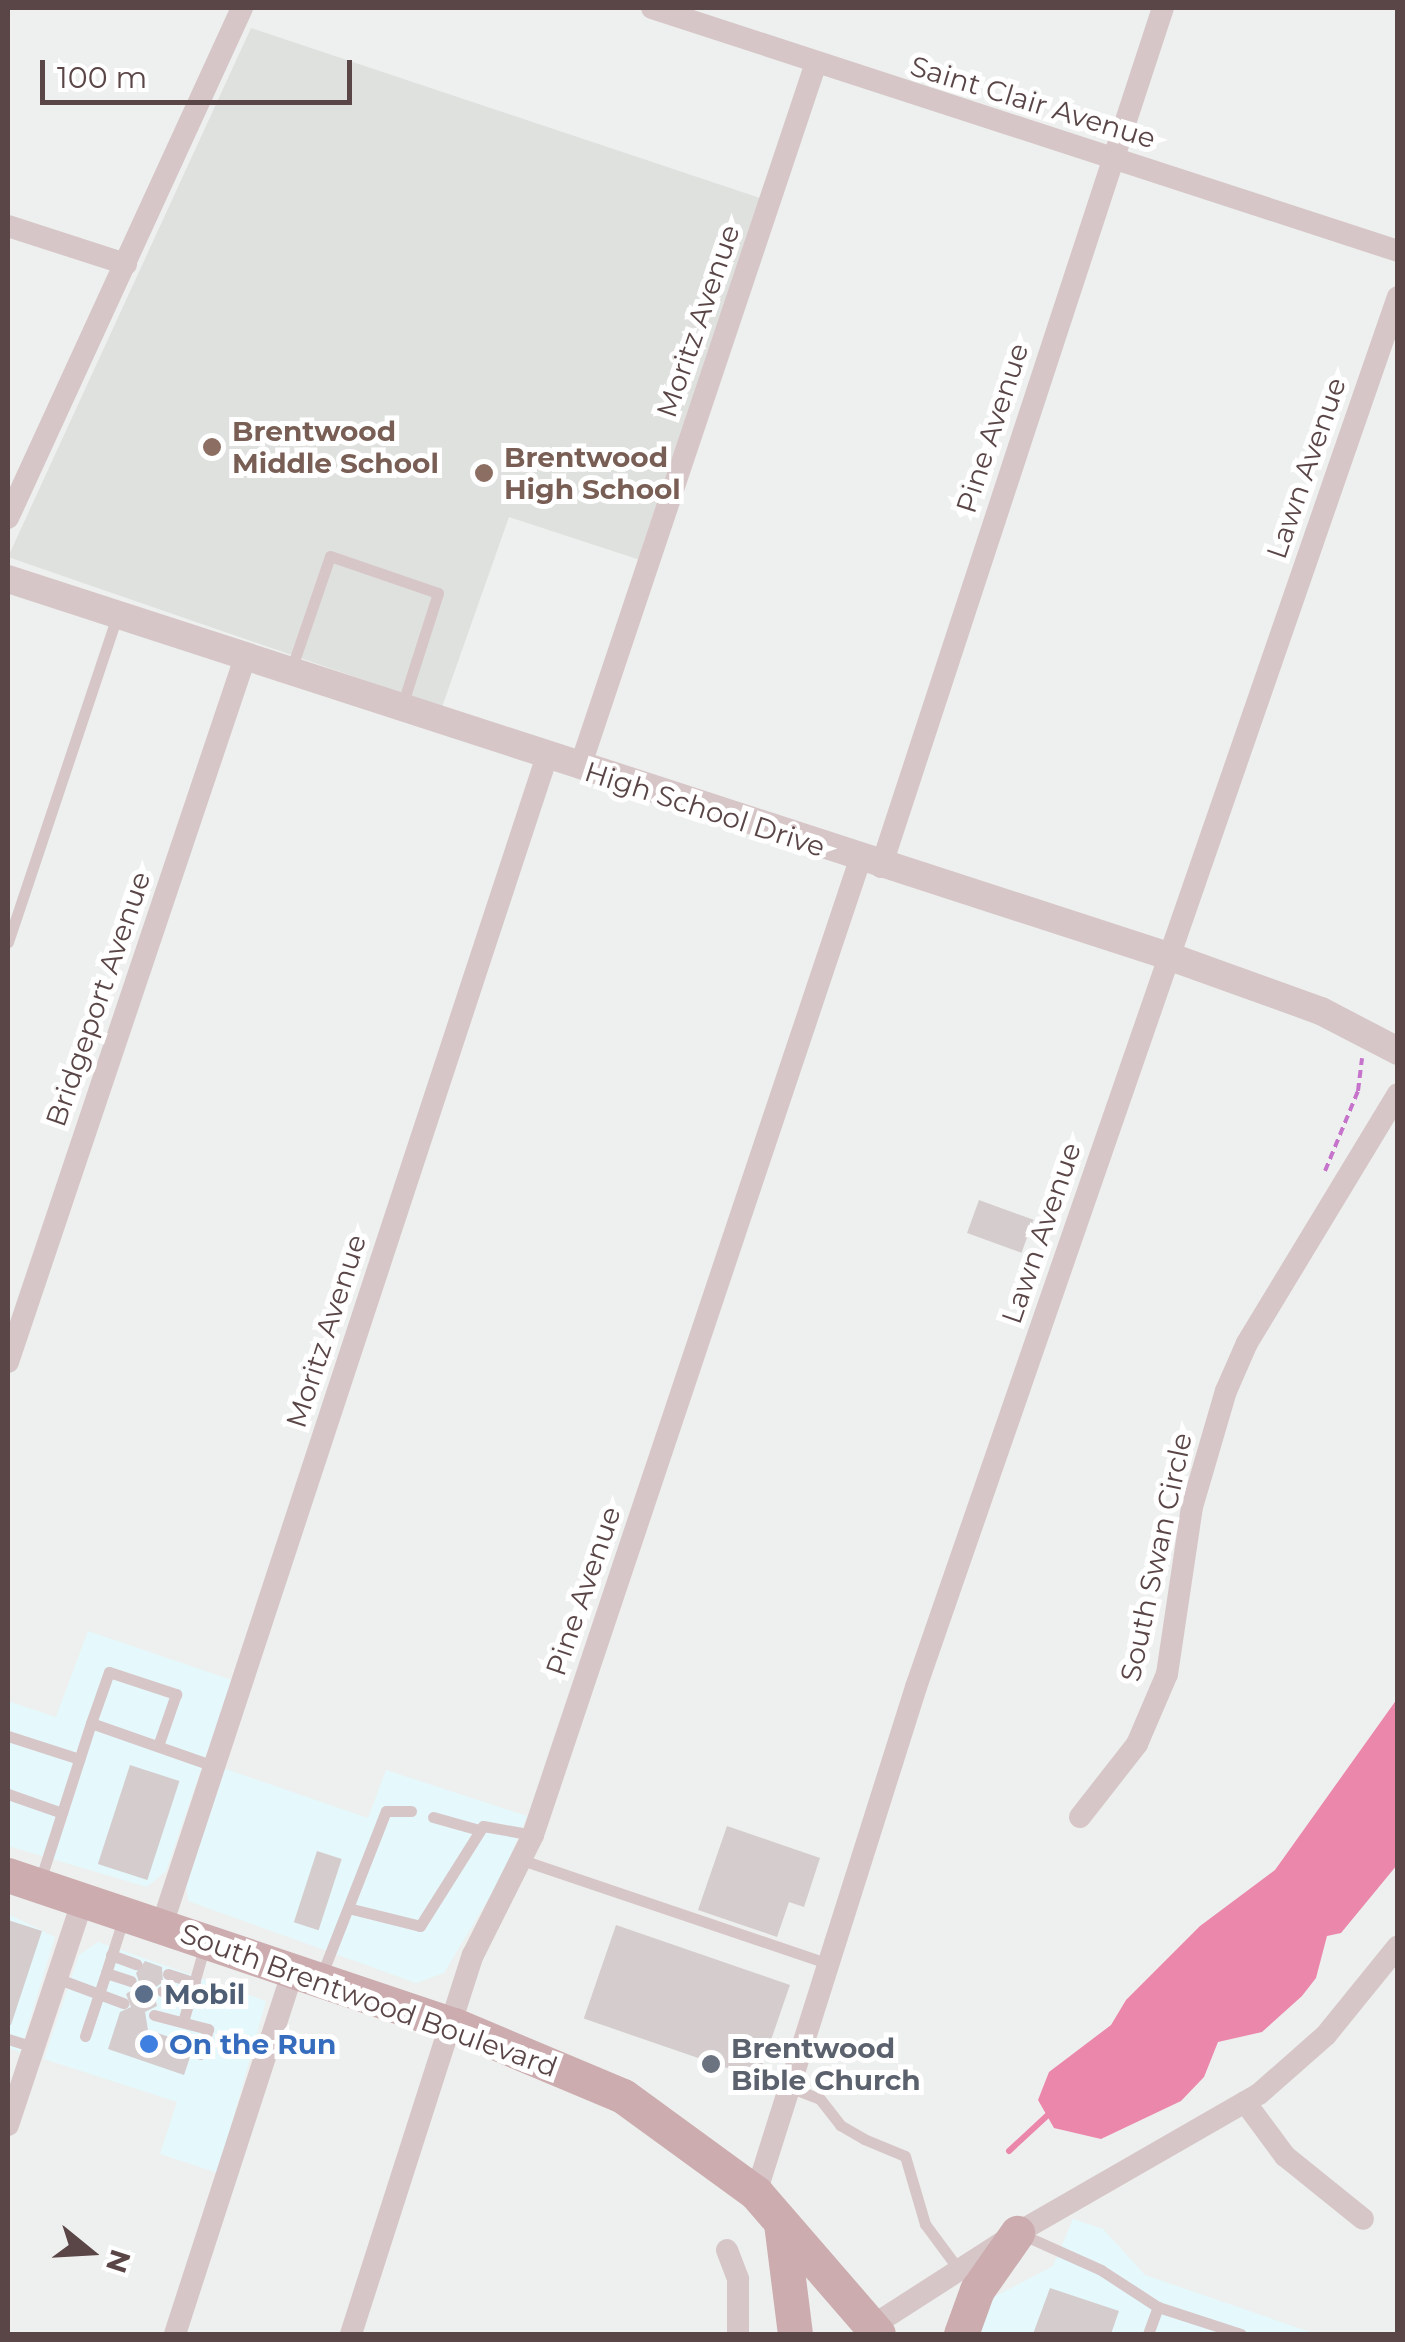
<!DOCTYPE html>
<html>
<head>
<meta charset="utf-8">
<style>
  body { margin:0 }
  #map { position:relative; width:1405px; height:2342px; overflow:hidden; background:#edf0ee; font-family:Montserrat,sans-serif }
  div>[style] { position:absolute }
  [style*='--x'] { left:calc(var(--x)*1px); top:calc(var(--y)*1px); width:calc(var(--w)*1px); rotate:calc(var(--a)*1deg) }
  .commercial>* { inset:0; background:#e5f8fb }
  .education>* { inset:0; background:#dfe1de }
  .water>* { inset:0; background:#eb87ab }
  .stream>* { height:6px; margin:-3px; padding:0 3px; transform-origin:3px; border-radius:3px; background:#eb87ab }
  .building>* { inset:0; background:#d5cdcd; transform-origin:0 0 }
  .path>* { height:4px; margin-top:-2px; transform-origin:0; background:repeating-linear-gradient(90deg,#c673cc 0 8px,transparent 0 13px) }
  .service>* { height:11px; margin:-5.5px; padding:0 5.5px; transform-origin:5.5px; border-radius:5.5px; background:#d7c6c8 }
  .minor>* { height:22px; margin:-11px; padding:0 11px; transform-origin:11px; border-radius:11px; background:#d7c6c8 }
  .tertiary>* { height:28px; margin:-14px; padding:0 14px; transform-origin:14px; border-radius:14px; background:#d7c6c8 }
  .primary>* { height:35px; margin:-17.5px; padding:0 17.5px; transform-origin:17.5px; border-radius:17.5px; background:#ccacae }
  .dots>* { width:28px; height:28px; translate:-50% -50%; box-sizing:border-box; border:5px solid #fff; border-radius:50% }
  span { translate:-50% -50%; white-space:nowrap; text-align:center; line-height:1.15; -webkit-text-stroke:10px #fff; paint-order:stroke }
  .street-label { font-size:28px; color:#5a4547 }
  .education-label { font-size:28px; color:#785e54; font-weight:700 }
  .left { translate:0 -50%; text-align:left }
  .service-label { font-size:28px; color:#4e5e75; font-weight:700 }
  .shop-label { font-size:28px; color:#366cbe; font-weight:700 }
  .worship-label { font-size:28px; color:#5b616d; font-weight:700 }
  .frame { position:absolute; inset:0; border:10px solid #5a4547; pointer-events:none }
  .north { position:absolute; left:40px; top:2202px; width:100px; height:100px; -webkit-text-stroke:8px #fff; paint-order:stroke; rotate:108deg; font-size:28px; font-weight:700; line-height:40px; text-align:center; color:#5a4547 }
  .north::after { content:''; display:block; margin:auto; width:35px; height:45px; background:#5a4547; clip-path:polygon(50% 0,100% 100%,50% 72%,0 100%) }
  .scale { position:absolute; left:40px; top:60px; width:312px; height:45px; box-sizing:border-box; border:5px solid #5a4547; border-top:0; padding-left:12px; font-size:30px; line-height:35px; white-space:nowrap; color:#5a4547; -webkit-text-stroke:8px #fff; paint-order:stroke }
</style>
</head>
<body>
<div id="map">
  <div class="commercial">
    <i style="clip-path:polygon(88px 1631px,232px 1680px,166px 1871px,147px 1887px,8px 1846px,8px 1701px,56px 1717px)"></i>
    <i style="clip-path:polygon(223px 1768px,368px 1818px,386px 1770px,527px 1816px,502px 1876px,444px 1973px,416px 1983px,188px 1901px,186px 1885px)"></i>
    <i style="clip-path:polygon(8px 1914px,55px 1937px,20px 2052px,8px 2048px)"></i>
    <i style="clip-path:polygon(98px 1942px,266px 2001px,218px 2173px,160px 2154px,177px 2102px,44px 2059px,79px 1955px)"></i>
    <i style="clip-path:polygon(1073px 2219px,1103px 2229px,1145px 2275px,1316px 2334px,971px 2334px,990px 2299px,1053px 2266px)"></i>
  </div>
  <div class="education">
    <i style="clip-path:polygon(251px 28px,763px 199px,640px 560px,509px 517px,442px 707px,8px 557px)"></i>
  </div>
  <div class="water">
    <i style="clip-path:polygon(1397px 1699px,1397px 1865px,1341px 1933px,1327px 1936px,1316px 1978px,1302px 1996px,1262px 2032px,1218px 2042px,1204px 2077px,1181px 2101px,1101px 2139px,1054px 2128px,1038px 2100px,1049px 2072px,1111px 2025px,1126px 2000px,1200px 1926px,1275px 1870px)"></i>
  </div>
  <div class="stream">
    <i style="--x:1009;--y:2151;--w:54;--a:-42.8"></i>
  </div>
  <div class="building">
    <i style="left:979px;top:1200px;width:58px;height:35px;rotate:20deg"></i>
    <i style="left:130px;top:1765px;width:52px;height:104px;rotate:18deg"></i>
    <i style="clip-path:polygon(727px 1826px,820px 1858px,804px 1907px,789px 1902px,777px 1937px,698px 1910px)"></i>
    <i style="left:317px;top:1851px;width:26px;height:75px;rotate:18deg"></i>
    <i style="clip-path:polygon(8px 1920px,42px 1931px,11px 2025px,8px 2025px)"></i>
    <i style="left:616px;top:1925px;width:184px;height:99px;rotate:19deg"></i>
    <i style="clip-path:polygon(145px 1961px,162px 1967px,163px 1982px,153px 1989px,157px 2006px,145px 2012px,148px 2030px,194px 2045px,184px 2075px,108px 2049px,120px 2012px,131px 2007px,126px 1994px,140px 1985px,136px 1973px)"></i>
    <i style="clip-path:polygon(1050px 2288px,1119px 2311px,1111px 2334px,1033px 2334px)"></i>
  </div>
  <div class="path">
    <i style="--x:1325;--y:1171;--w:87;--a:-67.6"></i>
    <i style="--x:1358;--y:1091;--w:33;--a:-83"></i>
  </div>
  <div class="service">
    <i style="--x:291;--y:670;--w:120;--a:-71.1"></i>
    <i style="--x:330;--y:556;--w:114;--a:18.9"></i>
    <i style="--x:438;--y:593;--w:119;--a:107.7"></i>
    <i style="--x:8;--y:942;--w:344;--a:-71.5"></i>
    <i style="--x:91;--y:1723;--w:54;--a:-70.6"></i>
    <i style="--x:109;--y:1672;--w:71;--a:18.2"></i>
    <i style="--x:176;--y:1694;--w:55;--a:109.1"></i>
    <i style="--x:8;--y:1736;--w:75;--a:17.9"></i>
    <i style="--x:8;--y:1794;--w:57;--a:19.4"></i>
    <i style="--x:433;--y:1817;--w:48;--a:15.8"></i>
    <i style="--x:522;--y:1860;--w:324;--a:18.7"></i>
    <i style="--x:40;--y:1881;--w:166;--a:-72.1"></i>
    <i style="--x:91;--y:1723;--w:130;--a:19.3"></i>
    <i style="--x:352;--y:1909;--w:70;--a:14"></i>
    <i style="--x:420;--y:1926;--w:118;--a:-57.8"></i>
    <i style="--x:483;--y:1826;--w:51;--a:10.2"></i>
    <i style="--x:111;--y:1955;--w:27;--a:20"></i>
    <i style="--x:106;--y:1973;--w:56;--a:-72.2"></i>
    <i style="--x:168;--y:1974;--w:28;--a:18"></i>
    <i style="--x:322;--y:1974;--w:175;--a:-68.6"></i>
    <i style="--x:386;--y:1811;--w:25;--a:0"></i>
    <i style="--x:56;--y:1978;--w:72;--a:20.5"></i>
    <i style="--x:162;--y:1991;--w:29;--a:16"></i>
    <i style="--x:154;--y:2015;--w:56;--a:14.5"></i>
    <i style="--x:208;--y:2029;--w:26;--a:106"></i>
    <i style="--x:183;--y:2022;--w:80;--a:-74.1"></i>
    <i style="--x:85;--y:2036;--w:66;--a:-71.6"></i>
    <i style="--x:106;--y:1973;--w:26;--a:18"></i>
    <i style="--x:8;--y:2039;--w:27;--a:17"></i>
    <i style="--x:789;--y:2087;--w:33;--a:21"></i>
    <i style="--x:820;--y:2099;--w:33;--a:52"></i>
    <i style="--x:840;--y:2125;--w:28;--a:30"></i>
    <i style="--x:864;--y:2139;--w:44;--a:22.5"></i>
    <i style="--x:905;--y:2156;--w:71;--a:73.6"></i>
    <i style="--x:925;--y:2224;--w:57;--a:53.5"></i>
    <i style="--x:1021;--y:2234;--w:88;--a:24.2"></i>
    <i style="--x:1101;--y:2270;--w:68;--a:33"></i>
    <i style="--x:1158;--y:2307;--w:87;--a:18"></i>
    <i style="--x:1148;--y:2334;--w:29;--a:-70"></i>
  </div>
  <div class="minor">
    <i style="--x:652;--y:8;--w:785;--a:18.04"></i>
    <i style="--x:8;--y:226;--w:124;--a:17.9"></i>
    <i style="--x:8;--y:518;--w:561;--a:-65.35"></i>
    <i style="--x:580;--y:767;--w:739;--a:-71.47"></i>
    <i style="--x:881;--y:867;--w:904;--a:-71.83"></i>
    <i style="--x:8;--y:1362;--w:746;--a:-71.4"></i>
    <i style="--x:1080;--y:1817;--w:93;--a:-52"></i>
    <i style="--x:1137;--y:1744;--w:76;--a:-66.8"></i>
    <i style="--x:1167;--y:1674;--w:169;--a:-81.5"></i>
    <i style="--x:1192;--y:1507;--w:121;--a:-73.7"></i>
    <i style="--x:1226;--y:1391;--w:52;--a:-66.4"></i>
    <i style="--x:1247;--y:1343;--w:291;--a:-58.8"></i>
    <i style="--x:162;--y:1925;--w:1231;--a:-71.77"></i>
    <i style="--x:1245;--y:2102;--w:67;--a:53.5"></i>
    <i style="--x:1285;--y:2156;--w:100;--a:38.9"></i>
    <i style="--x:8;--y:2125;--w:238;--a:-71.6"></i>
    <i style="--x:756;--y:2193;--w:531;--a:-72.45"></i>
    <i style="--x:916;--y:1687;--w:1471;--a:-70.88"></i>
    <i style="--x:727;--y:2250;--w:31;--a:69"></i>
    <i style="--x:738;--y:2279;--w:55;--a:90"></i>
    <i style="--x:872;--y:2326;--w:172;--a:-32.7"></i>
    <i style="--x:1017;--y:2233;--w:279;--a:-29.9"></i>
    <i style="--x:1259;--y:2094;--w:89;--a:-41.4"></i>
    <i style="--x:1326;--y:2035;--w:114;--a:-51"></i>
    <i style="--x:175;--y:2334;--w:383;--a:-72"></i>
    <i style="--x:351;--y:2334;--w:398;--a:-72.2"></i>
    <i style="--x:473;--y:1955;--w:134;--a:-63.4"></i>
    <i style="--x:533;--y:1835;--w:1028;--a:-71.46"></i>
  </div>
  <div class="tertiary">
    <i style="--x:8;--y:579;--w:1220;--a:18"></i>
    <i style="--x:1168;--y:956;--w:163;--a:19.8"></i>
    <i style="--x:1321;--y:1011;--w:87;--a:27.5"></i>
  </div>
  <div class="primary">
    <i style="--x:8;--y:1875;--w:471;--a:18.6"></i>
    <i style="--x:454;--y:2025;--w:183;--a:22.8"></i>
    <i style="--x:623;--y:2096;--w:165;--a:36.1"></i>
    <i style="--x:756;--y:2193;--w:186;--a:49.1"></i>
    <i style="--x:781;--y:2223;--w:112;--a:82.8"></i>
    <i style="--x:961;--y:2334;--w:47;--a:-70"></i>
    <i style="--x:977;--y:2290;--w:70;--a:-54.9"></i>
  </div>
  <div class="dots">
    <i style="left:212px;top:447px;background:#8d6e63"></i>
    <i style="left:484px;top:473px;background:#8d6e63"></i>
    <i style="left:144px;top:1994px;background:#5c6f8a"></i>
    <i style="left:149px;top:2044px;background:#3f7fe0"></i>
    <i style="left:711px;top:2064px;background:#6b7280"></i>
  </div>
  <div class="street-label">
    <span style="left:1033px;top:102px;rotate:17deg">Saint Clair Avenue</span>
    <span style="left:698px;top:321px;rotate:-71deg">Moritz Avenue</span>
    <span style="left:992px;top:428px;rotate:-72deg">Pine Avenue</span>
    <span style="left:1306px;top:468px;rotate:-71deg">Lawn Avenue</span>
    <span style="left:705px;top:809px;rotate:18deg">High School Drive</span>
    <span style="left:98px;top:999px;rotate:-71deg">Bridgeport Avenue</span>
    <span style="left:1041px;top:1233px;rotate:-71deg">Lawn Avenue</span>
    <span style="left:326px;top:1331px;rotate:-72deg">Moritz Avenue</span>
    <span style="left:1156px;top:1557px;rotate:-78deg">South Swan Circle</span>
    <span style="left:583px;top:1591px;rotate:-71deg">Pine Avenue</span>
    <span style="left:369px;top:2000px;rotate:20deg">South Brentwood Boulevard</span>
  </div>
  <div class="education-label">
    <span class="left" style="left:232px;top:447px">Brentwood<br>Middle School</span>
    <span class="left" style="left:504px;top:473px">Brentwood<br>High School</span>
  </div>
  <div class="service-label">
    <span class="left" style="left:164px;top:1994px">Mobil</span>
  </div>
  <div class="shop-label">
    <span class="left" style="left:169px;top:2044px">On the Run</span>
  </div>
  <div class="worship-label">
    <span class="left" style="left:731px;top:2064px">Brentwood<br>Bible Church</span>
  </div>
  <div class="frame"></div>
  <div class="north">N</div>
  <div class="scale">100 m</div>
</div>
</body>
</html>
